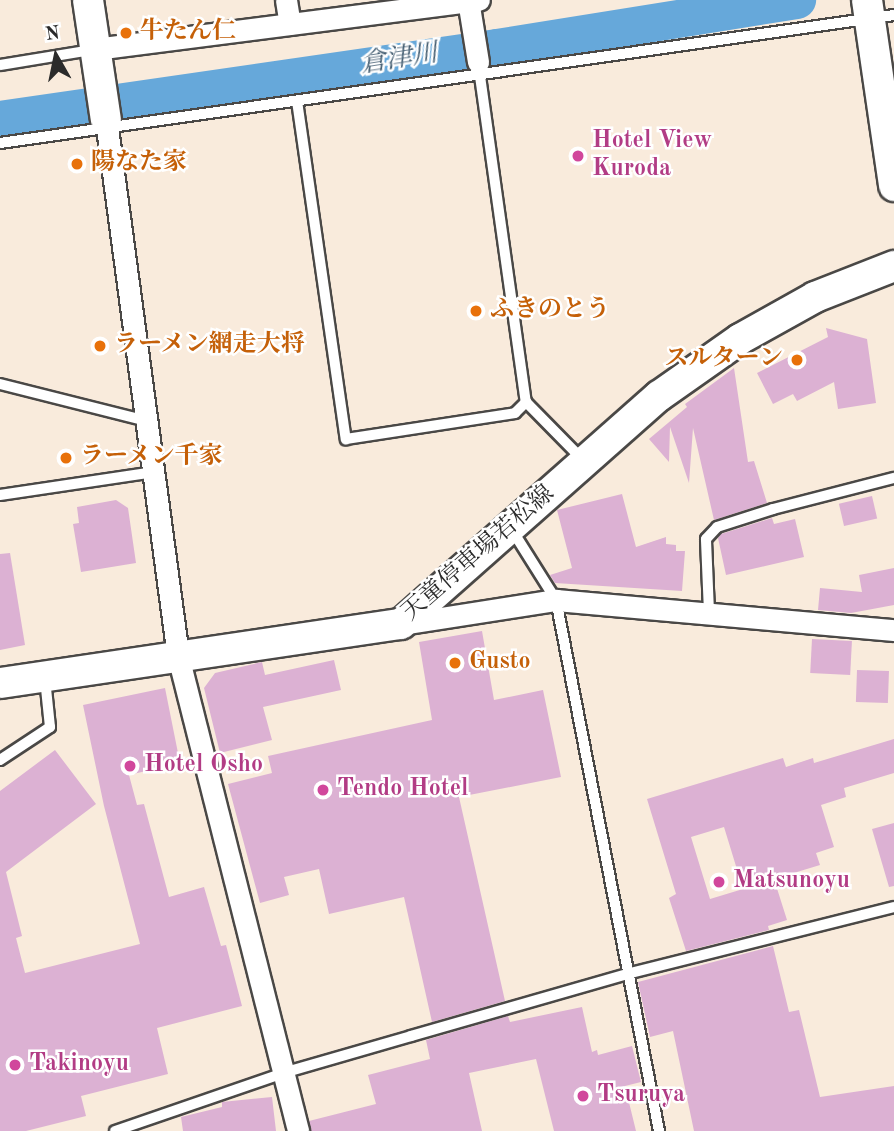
<!DOCTYPE html>
<html>
<head>
<meta charset="utf-8">
<style>
  body { margin:0 }
  #map { position:relative; width:894px; height:1131px; overflow:hidden; background:#f9ebdc; font-family:"Old Standard TT","Noto Serif JP",serif }
  div>[style] { position:absolute }
  [style*='--x'] { left:calc(var(--x)*1px); top:calc(var(--y)*1px); width:calc(var(--w)*1px); rotate:calc(var(--a)*1deg) }
  .river>* { height:38px; margin:-19px; padding:0 19px; transform-origin:19px; border-radius:19px; background:#66a8da }
  .building>* { inset:0; background:#dcb1d3; transform-origin:0 0 }
  .roads { filter:drop-shadow(2px 0 #4a4846) drop-shadow(-2px 0 #4a4846) drop-shadow(0 2px #4a4846) drop-shadow(0 -2px #4a4846) }
  .lane>* { height:10px; margin:-5px; padding:0 5px; transform-origin:5px; border-radius:5px; background:#fff }
  .street>* { height:21px; margin:-10.5px; padding:0 10.5px; transform-origin:10.5px; border-radius:10.5px; background:#fff }
  .secondary>* { height:30px; margin:-15px; padding:0 15px; transform-origin:15px; border-radius:15px; background:#fff }
  .dots>* { width:19px; height:19px; translate:-50% -50%; box-sizing:border-box; border:4px solid #fff; border-radius:50% }
  span { translate:-50% -50%; white-space:nowrap; text-align:center; line-height:1.15; -webkit-text-stroke:5px #fff; paint-order:stroke }
  .food-label { font-size:24px; color:#c56008; font-weight:700 }
  .left { translate:0 -50%; text-align:left }
  .right { translate:-100% -50%; text-align:right }
  .hotel-label { font-size:24px; color:#b23c85; font-weight:700 }
  .street-label { font-size:24px; color:#2b2b2b }
  .water-label { font-size:26px; color:#435d71; font-style:italic }
  .north { position:absolute; left:21px; top:21px; width:70px; height:70px; -webkit-text-stroke:5px #fff; paint-order:stroke; rotate:351deg; font-size:19px; font-weight:700; line-height:28px; text-align:center; color:#2b2b2b }
  .north::after { content:''; display:block; margin:auto; width:24px; height:32px; background:#2b2b2b; clip-path:polygon(50% 0,100% 100%,50% 72%,0 100%) }
</style>
</head>
<body>
<div id="map">
  <div class="river">
    <i style="--x:0;--y:120;--w:502;--a:-8.24"></i>
    <i style="--x:497;--y:48;--w:304;--a:-9.1"></i>
  </div>
  <div class="building">
    <i style="clip-path:polygon(826px 328px,867px 339px,876px 403px,838px 409px,834px 382px,797px 401px,793px 394px,773px 404px,757px 373px,828px 337px)"></i>
    <i style="clip-path:polygon(734px 368px,748px 462px,754px 461px,767px 503px,714px 520px,693px 428px,689px 483px,670px 427px,669px 462px,649px 439px,687px 407px,685px 404px)"></i>
    <i style="clip-path:polygon(622px 494px,636px 547px,666px 537px,666px 544px,676px 545px,676px 551px,685px 551px,682px 591px,555px 583px,550px 575px,572px 568px,557px 510px)"></i>
    <i style="left:872px;top:496px;width:23px;height:34px;rotate:77deg"></i>
    <i style="clip-path:polygon(116px 500px,128px 508px,136px 563px,81px 572px,73px 524px,79px 523px,77px 507px)"></i>
    <i style="clip-path:polygon(772px 518px,774px 524px,795px 519px,804px 557px,726px 575px,718px 538px,721px 534px)"></i>
    <i style="clip-path:polygon(10px 553px,25px 645px,0 650px,0 554px)"></i>
    <i style="clip-path:polygon(894px 568px,894px 605px,851px 613px,818px 610px,820px 588px,862px 592px,859px 575px)"></i>
    <i style="clip-path:polygon(482px 631px,494px 700px,543px 690px,561px 777px,459px 797px,505px 1001px,432px 1022px,404px 897px,329px 914px,319px 869px,284px 877px,289px 895px,260px 903px,228px 784px,272px 773px,268px 756px,432px 720px,419px 642px)"></i>
    <i style="left:812px;top:639px;width:40px;height:34px;rotate:3deg"></i>
    <i style="clip-path:polygon(334px 660px,341px 690px,263px 707px,272px 740px,220px 753px,204px 688px,215px 673px,262px 662px,265px 675px)"></i>
    <i style="left:857px;top:670px;width:32px;height:32px;rotate:2deg"></i>
    <i style="clip-path:polygon(165px 688px,180px 763px,129px 775px,137px 805px,144px 804px,169px 897px,204px 887px,221px 946px,226px 945px,242px 1006px,157px 1028px,168px 1074px,81px 1096px,86px 1116px,26px 1131px,0 1131px,0 791px,55px 750px,96px 804px,6px 872px,22px 936px,16px 938px,25px 973px,140px 944px,104px 806px,83px 705px)"></i>
    <i style="clip-path:polygon(evenodd,894px 739px,894px 773px,844px 788px,846px 797px,821px 805px,834px 847px,816px 853px,820px 865px,774px 879px,787px 920px,768px 926px,769px 930px,686px 951px,669px 898px,676px 894px,647px 799px,783px 758px,786px 767px,813px 758px,814px 763px,894px 739px,724px 827px,743px 889px,710px 899px,691px 837px,724px 827px)"></i>
    <i style="clip-path:polygon(894px 823px,894px 886px,889px 887px,872px 829px)"></i>
    <i style="clip-path:polygon(773px 946px,789px 1012px,799px 1010px,820px 1097px,894px 1086px,894px 1131px,694px 1131px,673px 1031px,650px 1037px,638px 982px)"></i>
    <i style="clip-path:polygon(582px 1007px,592px 1052px,597px 1050px,598px 1055px,632px 1046px,641px 1082px,625px 1086px,636px 1131px,554px 1131px,536px 1059px,469px 1073px,482px 1131px,311px 1131px,309px 1121px,376px 1104px,368px 1075px,430px 1059px,426px 1040px,508px 1016px,510px 1022px)"></i>
    <i style="clip-path:polygon(272px 1097px,276px 1131px,183px 1131px,181px 1117px,222px 1107px,222px 1102px)"></i>
  </div>
  <div class="roads">
    <div class="lane">
      <i style="--x:0;--y:65;--w:93;--a:-9.3"></i>
      <i style="--x:479;--y:69;--w:336;--a:82"></i>
      <i style="--x:526;--y:402;--w:81;--a:45.5"></i>
      <i style="--x:297;--y:101;--w:342;--a:81.8"></i>
      <i style="--x:346;--y:439;--w:171;--a:-8.7"></i>
      <i style="--x:515;--y:413;--w:16;--a:-45"></i>
      <i style="--x:0;--y:143;--w:903;--a:-8.15"></i>
      <i style="--x:0;--y:384;--w:152;--a:14.1"></i>
      <i style="--x:0;--y:495;--w:156;--a:-8.5"></i>
      <i style="--x:512;--y:530;--w:83;--a:57.8"></i>
      <i style="--x:556;--y:600;--w:541;--a:79.02"></i>
      <i style="--x:709;--y:612;--w:73;--a:-92.4"></i>
      <i style="--x:706;--y:539;--w:16;--a:-47"></i>
      <i style="--x:717;--y:527;--w:59;--a:-17.8"></i>
      <i style="--x:773;--y:509;--w:125;--a:-14.4"></i>
      <i style="--x:0;--y:760;--w:60;--a:-33.4"></i>
      <i style="--x:50;--y:727;--w:48;--a:-95.9"></i>
      <i style="--x:115;--y:1131;--w:178;--a:-19"></i>
      <i style="--x:283;--y:1073;--w:133;--a:-16.1"></i>
      <i style="--x:411;--y:1036;--w:225;--a:-16"></i>
      <i style="--x:627;--y:974;--w:275;--a:-14.1"></i>
    </div>
    <div class="street">
      <i style="--x:286;--y:0;--w:24;--a:81"></i>
      <i style="--x:468;--y:0;--w:63;--a:80.8"></i>
      <i style="--x:95;--y:49;--w:387;--a:-7.3"></i>
      <i style="--x:106;--y:120;--w:541;--a:82.35"></i>
      <i style="--x:178;--y:656;--w:490;--a:75.8"></i>
      <i style="--x:402;--y:624;--w:156;--a:-8.9"></i>
      <i style="--x:556;--y:600;--w:339;--a:5.1"></i>
    </div>
    <div class="secondary">
      <i style="--x:88;--y:0;--w:121;--a:81.5"></i>
      <i style="--x:867;--y:0;--w:188;--a:81.7"></i>
      <i style="--x:0;--y:683;--w:405;--a:-8.4"></i>
      <i style="--x:401;--y:624;--w:344;--a:-41.5"></i>
      <i style="--x:659;--y:396;--w:99;--a:-35.1"></i>
      <i style="--x:740;--y:339;--w:86;--a:-29.2"></i>
      <i style="--x:815;--y:297;--w:85;--a:-21.4"></i>
    </div>
  </div>
  <div class="dots">
    <i style="left:126px;top:33px;background:#e8710a"></i>
    <i style="left:578px;top:156px;background:#d1479c"></i>
    <i style="left:77px;top:164px;background:#e8710a"></i>
    <i style="left:476px;top:311px;background:#e8710a"></i>
    <i style="left:100px;top:346px;background:#e8710a"></i>
    <i style="left:797px;top:360px;background:#e8710a"></i>
    <i style="left:66px;top:458px;background:#e8710a"></i>
    <i style="left:455px;top:663px;background:#e8710a"></i>
    <i style="left:130px;top:766px;background:#d1479c"></i>
    <i style="left:323px;top:790px;background:#d1479c"></i>
    <i style="left:719px;top:882px;background:#d1479c"></i>
    <i style="left:15px;top:1065px;background:#d1479c"></i>
    <i style="left:583px;top:1096px;background:#d1479c"></i>
  </div>
  <div class="food-label">
    <span class="left" style="left:140px;top:33px">牛たん仁</span>
    <span class="left" style="left:91px;top:164px">陽なた家</span>
    <span class="left" style="left:490px;top:311px">ふきのとう</span>
    <span class="left" style="left:114px;top:346px">ラーメン網走大将</span>
    <span class="right" style="left:783px;top:360px">スルターン</span>
    <span class="left" style="left:80px;top:458px">ラーメン千家</span>
    <span class="left" style="left:469px;top:663px">Gusto</span>
  </div>
  <div class="hotel-label">
    <span class="left" style="left:592px;top:156px">Hotel View<br>Kuroda</span>
    <span class="left" style="left:144px;top:766px">Hotel Osho</span>
    <span class="left" style="left:337px;top:790px">Tendo Hotel</span>
    <span class="left" style="left:733px;top:882px">Matsunoyu</span>
    <span class="left" style="left:29px;top:1065px">Takinoyu</span>
    <span class="left" style="left:597px;top:1096px">Tsuruya</span>
  </div>
  <div class="street-label">
    <span style="left:479px;top:554px;rotate:-41deg">天童停車場若松線</span>
  </div>
  <div class="water-label">
    <span style="left:399px;top:60px;rotate:-9deg">倉津川</span>
  </div>
  <div class="north">N</div>
</div>
</body>
</html>
